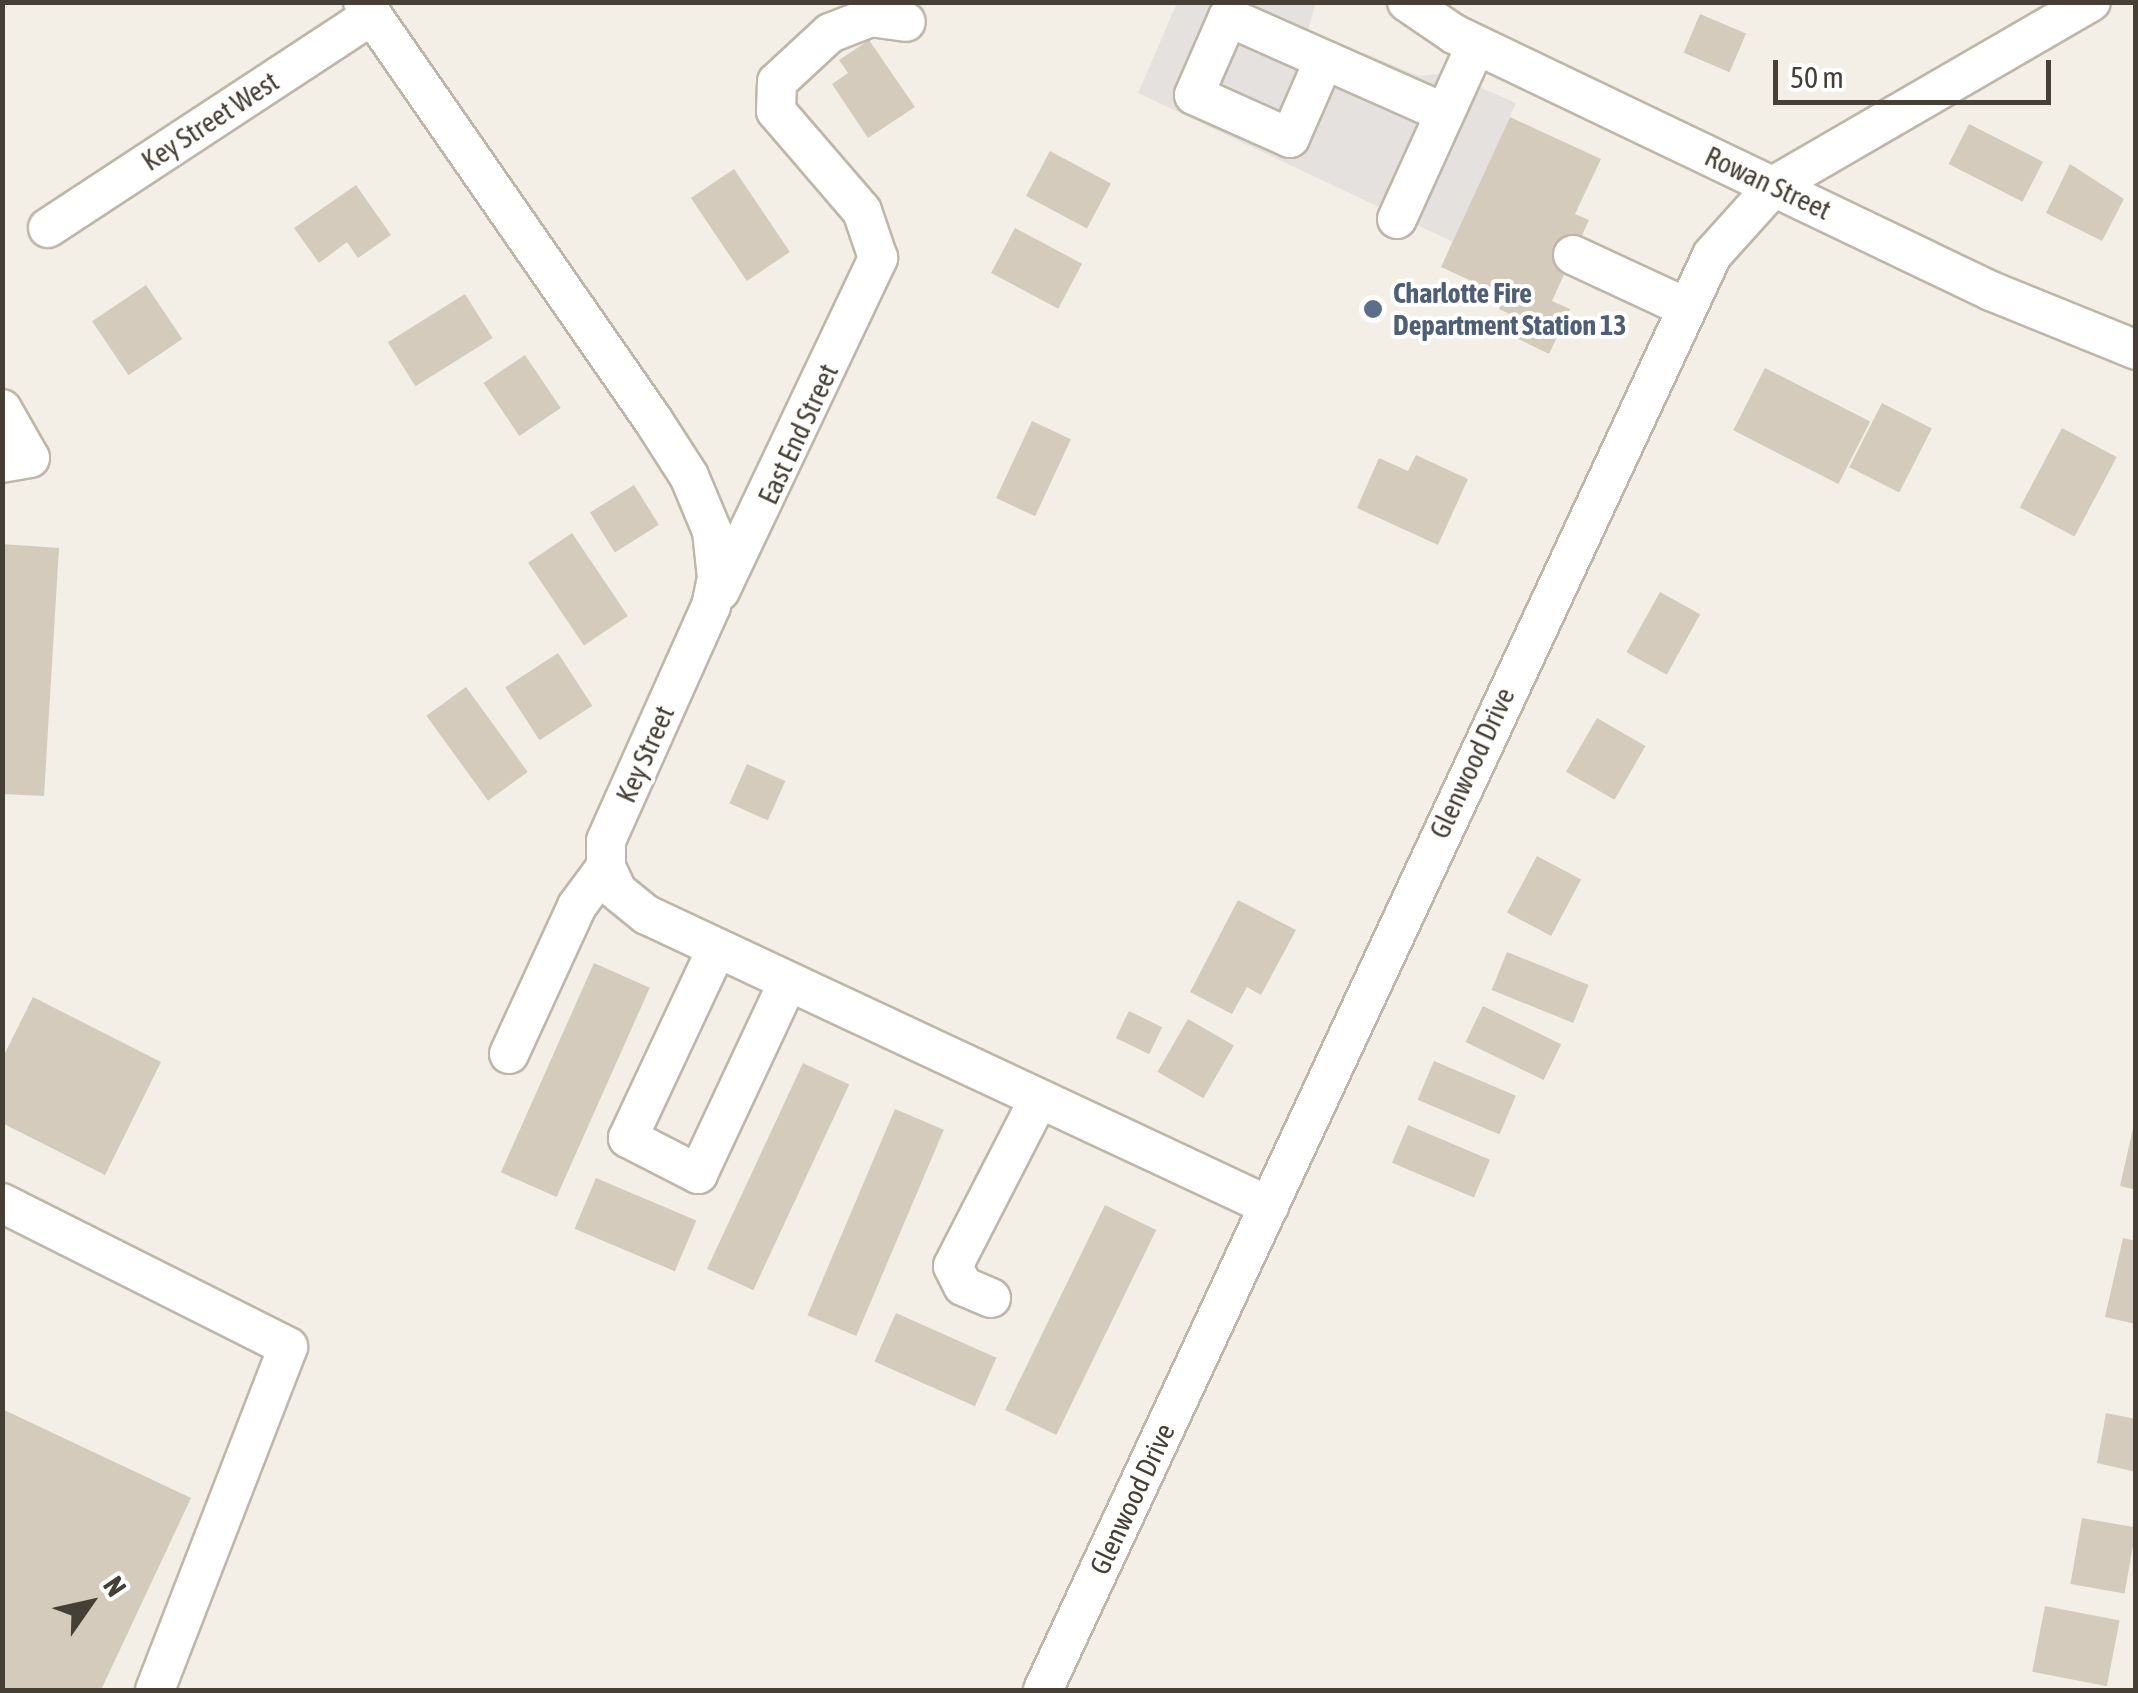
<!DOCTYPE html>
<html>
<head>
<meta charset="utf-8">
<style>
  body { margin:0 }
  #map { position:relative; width:2138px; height:1693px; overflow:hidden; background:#f3efe6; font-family:"Asap Condensed",sans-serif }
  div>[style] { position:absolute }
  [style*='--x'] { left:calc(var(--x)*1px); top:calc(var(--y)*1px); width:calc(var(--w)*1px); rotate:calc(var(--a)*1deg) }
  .parking>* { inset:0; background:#e4e1de }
  .building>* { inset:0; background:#d4cbbc; transform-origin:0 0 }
  .roads { filter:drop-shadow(2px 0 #beb7a9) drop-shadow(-2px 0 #beb7a9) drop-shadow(0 2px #beb7a9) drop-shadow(0 -2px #beb7a9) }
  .minor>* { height:38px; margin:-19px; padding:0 19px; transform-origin:19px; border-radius:19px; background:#fff }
  .dots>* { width:28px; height:28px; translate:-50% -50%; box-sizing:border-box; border:5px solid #fff; border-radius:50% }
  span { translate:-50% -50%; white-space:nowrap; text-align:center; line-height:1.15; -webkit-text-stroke:8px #fff; paint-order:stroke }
  .street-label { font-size:28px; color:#453f35 }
  .service-label { font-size:28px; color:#4e5e75; font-weight:700 }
  .left { translate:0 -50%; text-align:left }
  .frame { position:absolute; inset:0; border:5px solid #453f35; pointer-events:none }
  .north { position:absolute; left:40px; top:1553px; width:100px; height:100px; -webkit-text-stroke:8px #fff; paint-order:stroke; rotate:56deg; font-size:28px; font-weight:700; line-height:40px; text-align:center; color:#453f35 }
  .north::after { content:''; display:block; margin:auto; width:35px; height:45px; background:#453f35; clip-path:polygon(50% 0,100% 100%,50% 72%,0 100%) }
  .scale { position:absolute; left:1773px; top:60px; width:278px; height:45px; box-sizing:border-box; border:5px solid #453f35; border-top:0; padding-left:12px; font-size:30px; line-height:35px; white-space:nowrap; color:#453f35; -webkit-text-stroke:8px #fff; paint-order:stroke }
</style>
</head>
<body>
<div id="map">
  <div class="parking">
    <i style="clip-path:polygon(1316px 2px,1308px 30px,1419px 76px,1447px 73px,1516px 103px,1453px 242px,1138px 93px,1177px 3px)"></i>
  </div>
  <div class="building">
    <i style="left:1700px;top:14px;width:50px;height:42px;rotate:23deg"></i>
    <i style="clip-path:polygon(869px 40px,915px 107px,868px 138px,832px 84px,848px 73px,839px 60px)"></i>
    <i style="clip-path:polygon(1510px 117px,1601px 159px,1575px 214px,1589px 220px,1552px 301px,1570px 309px,1549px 354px,1510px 335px,1518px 318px,1499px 309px,1504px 296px,1441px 267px)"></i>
    <i style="left:1969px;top:124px;width:83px;height:45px;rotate:27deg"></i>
    <i style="left:1050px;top:151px;width:69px;height:51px;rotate:28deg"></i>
    <i style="clip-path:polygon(2070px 164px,2124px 199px,2102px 241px,2046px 213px)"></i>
    <i style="left:734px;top:169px;width:100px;height:52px;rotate:56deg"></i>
    <i style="clip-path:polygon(356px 185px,391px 235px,358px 258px,347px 242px,319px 263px,294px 228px)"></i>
    <i style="left:1015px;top:228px;width:76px;height:51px;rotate:28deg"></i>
    <i style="left:146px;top:285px;width:65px;height:65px;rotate:56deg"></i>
    <i style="left:465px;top:294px;width:52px;height:91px;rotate:58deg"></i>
    <i style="left:525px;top:355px;width:64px;height:50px;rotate:56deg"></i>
    <i style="left:1765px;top:368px;width:118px;height:70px;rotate:27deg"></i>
    <i style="left:1882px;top:403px;width:56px;height:72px;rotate:27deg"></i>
    <i style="left:1032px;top:421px;width:43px;height:85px;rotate:25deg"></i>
    <i style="left:2062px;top:428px;width:62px;height:90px;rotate:28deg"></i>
    <i style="clip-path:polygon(1416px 455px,1468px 479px,1438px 545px,1357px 508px,1379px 458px,1408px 471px)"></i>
    <i style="left:634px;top:485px;width:47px;height:52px;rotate:58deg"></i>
    <i style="left:572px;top:533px;width:100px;height:53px;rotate:56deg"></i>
    <i style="clip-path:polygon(2px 544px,59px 548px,44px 796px,2px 794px)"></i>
    <i style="left:1660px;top:592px;width:46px;height:69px;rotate:29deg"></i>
    <i style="left:558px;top:653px;width:63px;height:63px;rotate:57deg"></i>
    <i style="left:466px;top:687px;width:105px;height:49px;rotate:54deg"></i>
    <i style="left:1597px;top:718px;width:56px;height:62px;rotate:30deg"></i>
    <i style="left:747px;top:764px;width:42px;height:43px;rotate:24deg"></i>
    <i style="left:1537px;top:856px;width:50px;height:64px;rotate:28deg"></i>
    <i style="clip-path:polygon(1238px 900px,1296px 930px,1261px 995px,1247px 987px,1232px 1014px,1190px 992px)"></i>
    <i style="left:1507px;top:952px;width:88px;height:41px;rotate:22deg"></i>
    <i style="left:594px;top:963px;width:61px;height:229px;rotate:24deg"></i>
    <i style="clip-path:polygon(33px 997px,161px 1062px,105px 1175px,2px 1123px,2px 1059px)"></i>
    <i style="left:1483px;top:1006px;width:87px;height:40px;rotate:26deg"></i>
    <i style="left:1129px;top:1011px;width:37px;height:30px;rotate:26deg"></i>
    <i style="left:1188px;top:1019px;width:53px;height:61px;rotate:30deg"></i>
    <i style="left:1434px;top:1061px;width:89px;height:42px;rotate:23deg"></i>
    <i style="left:803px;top:1063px;width:51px;height:227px;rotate:25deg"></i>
    <i style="left:895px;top:1109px;width:53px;height:224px;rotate:23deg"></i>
    <i style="clip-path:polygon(2134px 1124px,2136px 1124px,2136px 1190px,2120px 1186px)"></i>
    <i style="left:1408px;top:1125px;width:89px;height:41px;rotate:23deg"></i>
    <i style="left:596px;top:1178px;width:109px;height:55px;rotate:23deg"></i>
    <i style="left:1105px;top:1205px;width:57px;height:228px;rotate:26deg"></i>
    <i style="clip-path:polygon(2123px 1238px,2136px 1241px,2136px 1324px,2105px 1317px)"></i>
    <i style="left:896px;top:1313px;width:110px;height:53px;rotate:24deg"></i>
    <i style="clip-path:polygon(2px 1409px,191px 1498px,101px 1690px,2px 1690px)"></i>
    <i style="clip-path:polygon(2106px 1413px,2136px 1419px,2136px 1472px,2097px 1463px)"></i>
    <i style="left:2082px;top:1518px;width:55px;height:67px;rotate:10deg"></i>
    <i style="left:2045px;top:1606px;width:76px;height:67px;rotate:11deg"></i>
  </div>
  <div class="roads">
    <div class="minor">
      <i style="--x:363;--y:2;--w:509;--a:55.25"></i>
      <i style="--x:653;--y:420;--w:67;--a:57.3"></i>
      <i style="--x:689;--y:476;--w:60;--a:67.3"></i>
      <i style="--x:712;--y:531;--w:47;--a:83.9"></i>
      <i style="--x:717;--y:578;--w:29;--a:102"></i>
      <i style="--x:711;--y:606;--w:257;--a:114.1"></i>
      <i style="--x:606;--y:841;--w:26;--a:90"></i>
      <i style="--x:606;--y:867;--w:26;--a:65"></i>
      <i style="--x:617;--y:891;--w:38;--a:39"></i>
      <i style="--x:647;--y:915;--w:687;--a:25.07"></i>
      <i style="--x:1407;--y:2;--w:57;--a:34.2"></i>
      <i style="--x:1454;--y:34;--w:595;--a:25.58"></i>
      <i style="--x:1991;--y:291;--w:157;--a:22.1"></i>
      <i style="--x:1324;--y:60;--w:85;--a:113.6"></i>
      <i style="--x:1290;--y:138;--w:105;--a:-155.9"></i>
      <i style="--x:1194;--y:95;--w:85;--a:-66.4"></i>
      <i style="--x:1228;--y:17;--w:237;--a:23.9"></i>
      <i style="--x:1397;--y:219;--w:191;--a:-65.6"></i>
      <i style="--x:48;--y:228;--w:388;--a:-33.3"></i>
      <i style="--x:1573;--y:255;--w:121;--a:24.9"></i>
      <i style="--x:2;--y:409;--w:56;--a:60.3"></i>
      <i style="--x:30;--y:458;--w:28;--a:170"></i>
      <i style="--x:720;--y:591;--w:369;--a:-64.6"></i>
      <i style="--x:878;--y:258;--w:50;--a:-108.8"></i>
      <i style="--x:862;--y:211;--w:132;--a:-130.7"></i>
      <i style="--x:776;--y:111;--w:29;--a:-88"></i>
      <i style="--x:777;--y:82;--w:72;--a:-42.8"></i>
      <i style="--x:830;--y:33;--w:44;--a:-21.3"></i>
      <i style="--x:871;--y:17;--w:35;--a:8"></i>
      <i style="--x:717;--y:948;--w:210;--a:115.1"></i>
      <i style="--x:628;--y:1138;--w:79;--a:27.2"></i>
      <i style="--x:698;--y:1174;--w:212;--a:-64.9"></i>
      <i style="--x:509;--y:1054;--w:163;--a:-65.3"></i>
      <i style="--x:577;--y:906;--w:49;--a:-53.4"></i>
      <i style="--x:2;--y:1203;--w:320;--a:26.7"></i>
      <i style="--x:288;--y:1347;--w:368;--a:111.2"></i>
      <i style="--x:991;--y:1298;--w:30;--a:-157"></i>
      <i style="--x:963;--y:1286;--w:22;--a:-117"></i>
      <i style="--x:953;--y:1266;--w:188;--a:-62.8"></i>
      <i style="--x:1043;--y:1690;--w:1583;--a:-65"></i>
      <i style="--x:1712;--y:255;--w:94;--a:-48"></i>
      <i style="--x:1775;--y:185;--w:365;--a:-30.1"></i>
    </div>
  </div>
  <div class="dots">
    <i style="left:1373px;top:309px;background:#5c6f8a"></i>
  </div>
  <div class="street-label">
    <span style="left:210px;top:121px;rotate:-33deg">Key Street West</span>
    <span style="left:1768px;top:183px;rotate:25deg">Rowan Street</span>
    <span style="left:798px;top:434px;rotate:-65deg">East End Street</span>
    <span style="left:645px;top:754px;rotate:-66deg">Key Street</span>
    <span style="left:1472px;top:763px;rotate:-65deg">Glenwood Drive</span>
    <span style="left:1132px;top:1499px;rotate:-65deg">Glenwood Drive</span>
  </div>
  <div class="service-label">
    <span class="left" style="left:1393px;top:309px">Charlotte Fire<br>Department Station 13</span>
  </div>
  <div class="frame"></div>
  <div class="north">N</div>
  <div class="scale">50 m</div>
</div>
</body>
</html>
